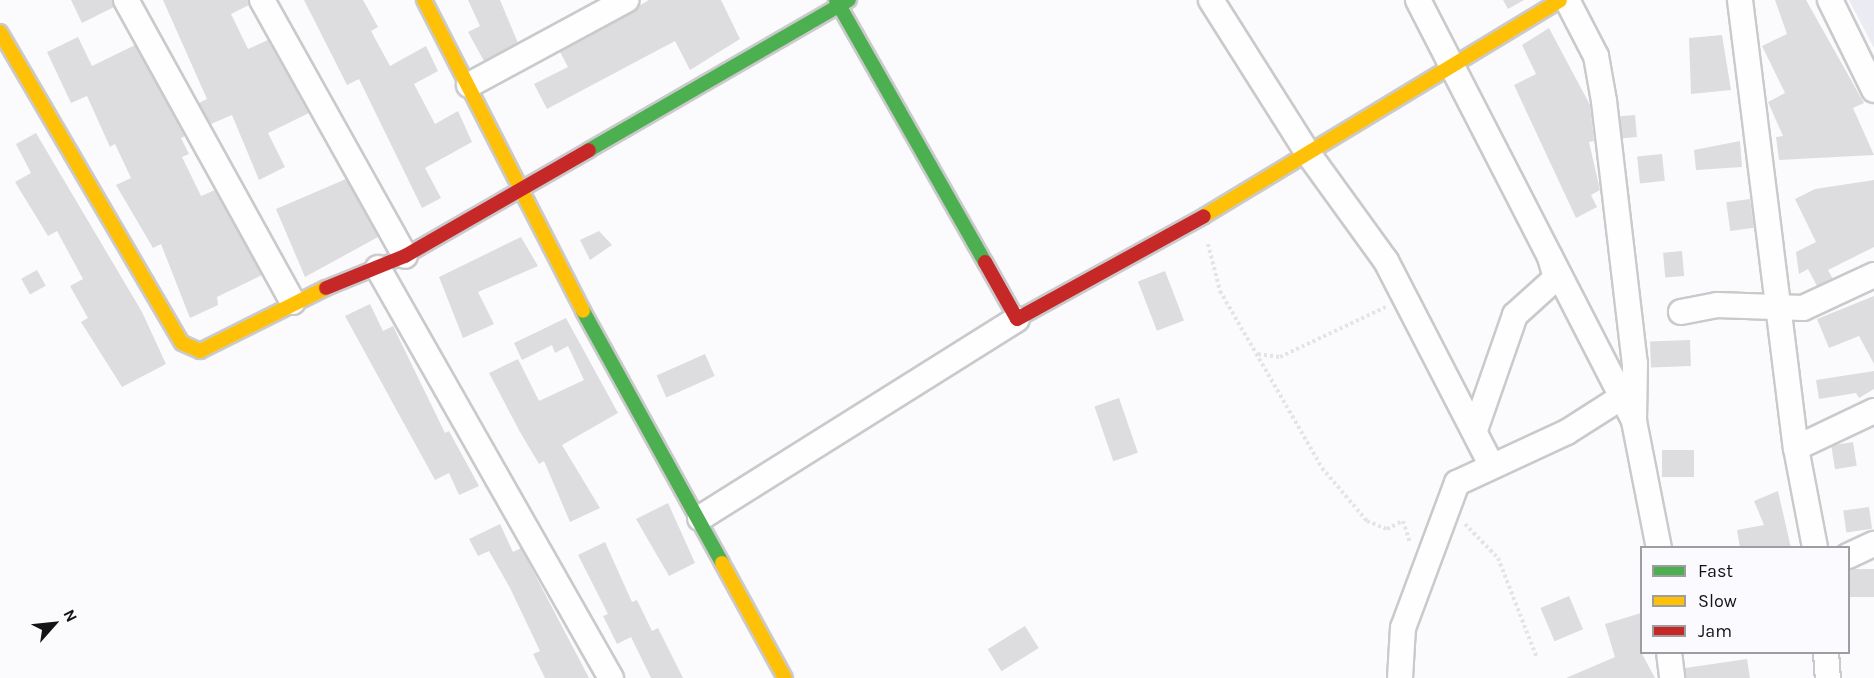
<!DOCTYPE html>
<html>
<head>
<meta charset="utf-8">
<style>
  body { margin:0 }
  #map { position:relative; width:1874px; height:678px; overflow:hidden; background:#fbfbfe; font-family:Karla,sans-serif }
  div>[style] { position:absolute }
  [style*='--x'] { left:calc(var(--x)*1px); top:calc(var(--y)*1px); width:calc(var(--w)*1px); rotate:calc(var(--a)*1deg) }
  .built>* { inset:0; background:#eaebf3 }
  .building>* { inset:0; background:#dddddf; transform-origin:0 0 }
  .path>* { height:4px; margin-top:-2px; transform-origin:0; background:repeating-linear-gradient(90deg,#e4e4e5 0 3px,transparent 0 6px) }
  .roads { filter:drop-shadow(2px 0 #cacacc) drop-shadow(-2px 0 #cacacc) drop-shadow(0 2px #cacacc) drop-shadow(0 -2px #cacacc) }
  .street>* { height:24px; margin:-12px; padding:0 12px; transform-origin:12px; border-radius:12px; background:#fefeff }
  .fast>* { height:14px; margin:-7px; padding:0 7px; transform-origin:7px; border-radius:7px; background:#4caf50 }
  .slow>* { height:14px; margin:-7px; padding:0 7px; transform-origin:7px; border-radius:7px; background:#ffc107 }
  .jam>* { height:14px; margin:-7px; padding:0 7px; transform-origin:7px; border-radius:7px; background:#c62828 }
  span { translate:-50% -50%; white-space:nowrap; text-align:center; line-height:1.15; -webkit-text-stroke:4.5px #fafaff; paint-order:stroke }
  .legend { position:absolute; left:1640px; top:546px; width:210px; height:108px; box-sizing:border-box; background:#fafaff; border:2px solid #9e9ea1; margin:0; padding:8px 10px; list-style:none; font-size:18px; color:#141415 }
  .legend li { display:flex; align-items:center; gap:12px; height:30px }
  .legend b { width:30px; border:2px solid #9e9ea1 }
  .north { position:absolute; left:24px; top:594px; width:60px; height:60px; -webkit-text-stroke:4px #fafaff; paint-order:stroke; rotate:63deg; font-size:16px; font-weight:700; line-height:24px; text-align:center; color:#141415 }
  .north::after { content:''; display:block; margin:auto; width:21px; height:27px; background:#141415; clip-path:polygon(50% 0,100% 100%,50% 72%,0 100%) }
</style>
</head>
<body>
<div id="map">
  <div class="built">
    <i style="clip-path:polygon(1849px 0,1874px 0,1874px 48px)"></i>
  </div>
  <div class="building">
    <i style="clip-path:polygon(71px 0,112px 0,114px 7px,82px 23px)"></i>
    <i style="clip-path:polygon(163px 0,248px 0,249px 5px,231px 14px,248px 49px,268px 40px,309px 113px,268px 133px,285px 167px,259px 180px,232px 115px,211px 124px,199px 103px,207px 99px)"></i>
    <i style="clip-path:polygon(304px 0,363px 0,378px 27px,371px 31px,390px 66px,426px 46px,438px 71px,414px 84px,435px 124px,458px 111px,472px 142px,425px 168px,441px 198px,422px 208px,359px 79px,347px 85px)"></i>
    <i style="clip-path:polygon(468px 0,500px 0,518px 43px,484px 61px,468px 32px,480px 26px)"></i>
    <i style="clip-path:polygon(649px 0,721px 0,740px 39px,690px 70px,675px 41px,547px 109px,534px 84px,568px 67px,560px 52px)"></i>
    <i style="clip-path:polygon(1503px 0,1524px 0,1508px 9px)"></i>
    <i style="clip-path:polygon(1775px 0,1806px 0,1864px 103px,1853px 108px,1874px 155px,1779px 160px,1776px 137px,1783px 136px,1768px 102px,1785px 93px,1762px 46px,1787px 34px)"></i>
    <i style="clip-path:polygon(1549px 28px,1590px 105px,1594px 141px,1589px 142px,1600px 190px,1591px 195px,1597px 207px,1576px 218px,1514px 85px,1536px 74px,1522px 45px)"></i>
    <i style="clip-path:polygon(1722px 35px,1731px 90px,1691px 94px,1689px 38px)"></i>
    <i style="clip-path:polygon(78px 37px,92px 66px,135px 45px,185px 136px,181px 138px,189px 154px,182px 157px,201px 196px,215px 190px,262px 275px,217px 297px,218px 305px,190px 318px,161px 244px,153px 248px,116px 185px,131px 178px,115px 144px,110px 147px,87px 96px,71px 103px,47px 52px)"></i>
    <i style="left:1635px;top:115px;width:22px;height:15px;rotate:85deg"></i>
    <i style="clip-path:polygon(36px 133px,142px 312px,166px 364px,122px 387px,81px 322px,88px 318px,70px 286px,83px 279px,57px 231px,48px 236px,15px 182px,31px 173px,16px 144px)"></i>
    <i style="clip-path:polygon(1740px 141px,1742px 167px,1696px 170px,1694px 150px)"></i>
    <i style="left:1662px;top:154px;width:27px;height:25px;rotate:84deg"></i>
    <i style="clip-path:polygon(346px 179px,378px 237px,305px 277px,276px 209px)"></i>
    <i style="clip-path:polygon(1874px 180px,1874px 247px,1828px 270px,1833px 279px,1817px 286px,1808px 269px,1799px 274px,1796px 252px,1816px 242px,1795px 199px,1815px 189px)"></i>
    <i style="left:1750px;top:199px;width:29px;height:24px;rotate:82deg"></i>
    <i style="clip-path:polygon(599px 231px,612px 245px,590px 260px,580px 240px)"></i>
    <i style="clip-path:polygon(521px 237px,538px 266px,478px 292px,494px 324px,463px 338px,439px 277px)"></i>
    <i style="left:1682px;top:251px;width:25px;height:19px;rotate:85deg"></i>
    <i style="left:37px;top:270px;width:18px;height:18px;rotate:61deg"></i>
    <i style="left:1165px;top:271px;width:53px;height:29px;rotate:69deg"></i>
    <i style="clip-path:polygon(1874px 296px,1874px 364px,1859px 336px,1829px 348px,1817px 319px)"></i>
    <i style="clip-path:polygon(370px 304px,383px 331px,393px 326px,445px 433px,449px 431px,479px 486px,459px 495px,449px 473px,435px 480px,345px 316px)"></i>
    <i style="clip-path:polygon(566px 318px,618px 413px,562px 445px,600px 508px,570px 522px,544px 461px,539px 464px,520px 432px,489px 373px,518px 359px,539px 401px,584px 380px,568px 346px,555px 353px,552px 345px,522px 360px,514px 343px)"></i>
    <i style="left:1690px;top:340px;width:26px;height:40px;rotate:88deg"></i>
    <i style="left:705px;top:354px;width:24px;height:53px;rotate:66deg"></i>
    <i style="clip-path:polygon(1874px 371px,1874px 389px,1859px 398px,1856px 393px,1819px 399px,1816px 380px)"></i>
    <i style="left:1119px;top:398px;width:58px;height:26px;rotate:71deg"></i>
    <i style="left:1853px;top:442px;width:24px;height:22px;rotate:81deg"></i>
    <i style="left:1694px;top:450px;width:27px;height:32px;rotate:90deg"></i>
    <i style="clip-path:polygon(1778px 491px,1791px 548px,1740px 548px,1737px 530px,1764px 525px,1754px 501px)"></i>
    <i style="clip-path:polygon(668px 503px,695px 563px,669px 576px,636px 519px)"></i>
    <i style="left:1869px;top:507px;width:22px;height:26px;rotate:82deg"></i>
    <i style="clip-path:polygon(500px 524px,513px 552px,521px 548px,589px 678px,545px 678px,533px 654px,540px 651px,510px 588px,489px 551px,478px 556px,469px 539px)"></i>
    <i style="clip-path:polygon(605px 542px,632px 602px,637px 600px,652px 631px,658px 628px,683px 678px,651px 678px,631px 637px,617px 644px,603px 616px,608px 614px,578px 555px)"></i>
    <i style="left:1874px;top:569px;width:28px;height:26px;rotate:90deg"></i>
    <i style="left:1569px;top:596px;width:36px;height:31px;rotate:67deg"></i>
    <i style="clip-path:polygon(1641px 613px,1641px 652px,1655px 678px,1566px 678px,1615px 657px,1605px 624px)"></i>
    <i style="left:1025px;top:626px;width:26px;height:44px;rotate:58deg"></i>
    <i style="clip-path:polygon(1747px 659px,1750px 678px,1686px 678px,1685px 668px)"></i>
  </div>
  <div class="path">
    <i style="--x:1208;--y:244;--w:49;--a:75.7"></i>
    <i style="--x:1220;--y:291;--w:204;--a:60"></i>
    <i style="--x:1322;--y:468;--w:70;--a:49.7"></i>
    <i style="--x:1367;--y:521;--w:22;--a:22"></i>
    <i style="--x:1387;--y:529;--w:18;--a:-27"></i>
    <i style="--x:1403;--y:521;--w:22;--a:72"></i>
    <i style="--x:1258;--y:354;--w:22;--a:8"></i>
    <i style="--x:1280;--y:357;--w:117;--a:-25.3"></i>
    <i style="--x:1465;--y:524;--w:47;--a:45.9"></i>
    <i style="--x:1498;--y:558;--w:107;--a:68.7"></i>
  </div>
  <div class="roads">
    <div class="street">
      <i style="--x:126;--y:0;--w:345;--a:61.1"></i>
      <i style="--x:262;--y:0;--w:293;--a:60.8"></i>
      <i style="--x:1211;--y:0;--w:180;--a:57.7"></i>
      <i style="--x:1307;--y:152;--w:135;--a:54.1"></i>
      <i style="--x:1386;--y:261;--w:229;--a:62.7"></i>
      <i style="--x:1418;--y:0;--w:473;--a:62.8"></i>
      <i style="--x:1634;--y:421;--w:129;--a:78.9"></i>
      <i style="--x:1567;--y:0;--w:63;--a:62.6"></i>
      <i style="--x:1596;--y:56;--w:46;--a:79.9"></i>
      <i style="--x:1604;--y:101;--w:264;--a:83.3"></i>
      <i style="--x:1635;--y:363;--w:56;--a:91"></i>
      <i style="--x:1740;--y:0;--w:451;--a:82.9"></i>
      <i style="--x:1796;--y:448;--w:102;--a:79.2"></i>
      <i style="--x:1830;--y:0;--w:100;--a:63.9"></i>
      <i style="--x:469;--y:85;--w:179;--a:-28.4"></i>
      <i style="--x:378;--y:268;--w:472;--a:60.4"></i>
      <i style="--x:1681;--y:312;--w:37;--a:-11"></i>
      <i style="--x:1717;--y:305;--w:86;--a:2"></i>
      <i style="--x:1803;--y:308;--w:78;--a:-24.9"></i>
      <i style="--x:1475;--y:430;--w:122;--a:-70.8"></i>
      <i style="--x:1515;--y:315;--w:55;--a:-42.1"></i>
      <i style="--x:1556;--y:278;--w:22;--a:-106"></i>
      <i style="--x:1796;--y:448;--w:86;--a:-25.4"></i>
      <i style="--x:700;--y:518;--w:374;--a:-32.1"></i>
      <i style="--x:1848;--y:556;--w:29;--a:-25"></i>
      <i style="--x:1669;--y:652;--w:26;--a:83"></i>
      <i style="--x:1826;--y:652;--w:26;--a:86"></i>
      <i style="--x:1400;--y:678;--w:50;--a:-86.6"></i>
      <i style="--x:1403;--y:628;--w:155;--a:-69.6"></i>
      <i style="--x:1457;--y:483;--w:121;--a:-24.9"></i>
      <i style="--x:1567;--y:432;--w:65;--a:-32.5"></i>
    </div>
    <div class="fast">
      <i style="--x:836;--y:0;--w:301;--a:60.4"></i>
      <i style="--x:589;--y:150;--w:300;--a:-30"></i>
      <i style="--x:583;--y:311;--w:288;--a:61.1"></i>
    </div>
    <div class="slow">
      <i style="--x:424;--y:0;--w:349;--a:62.9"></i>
      <i style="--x:0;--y:32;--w:360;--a:59.7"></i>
      <i style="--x:182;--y:343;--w:20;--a:24"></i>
      <i style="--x:200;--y:351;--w:141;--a:-26.6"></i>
      <i style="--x:1204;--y:216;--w:416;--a:-31.2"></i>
      <i style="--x:722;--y:563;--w:131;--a:61.3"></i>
    </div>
    <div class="jam">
      <i style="--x:985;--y:262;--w:65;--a:60.7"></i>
      <i style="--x:1017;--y:319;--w:213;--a:-28.8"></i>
      <i style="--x:326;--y:288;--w:85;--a:-22.1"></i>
      <i style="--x:405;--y:256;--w:212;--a:-29.9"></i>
    </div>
  </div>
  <ul class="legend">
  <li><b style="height:8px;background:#4caf50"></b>Fast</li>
  <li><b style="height:8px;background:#ffc107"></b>Slow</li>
  <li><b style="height:8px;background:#c62828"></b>Jam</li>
  </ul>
  <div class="north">N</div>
</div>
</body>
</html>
